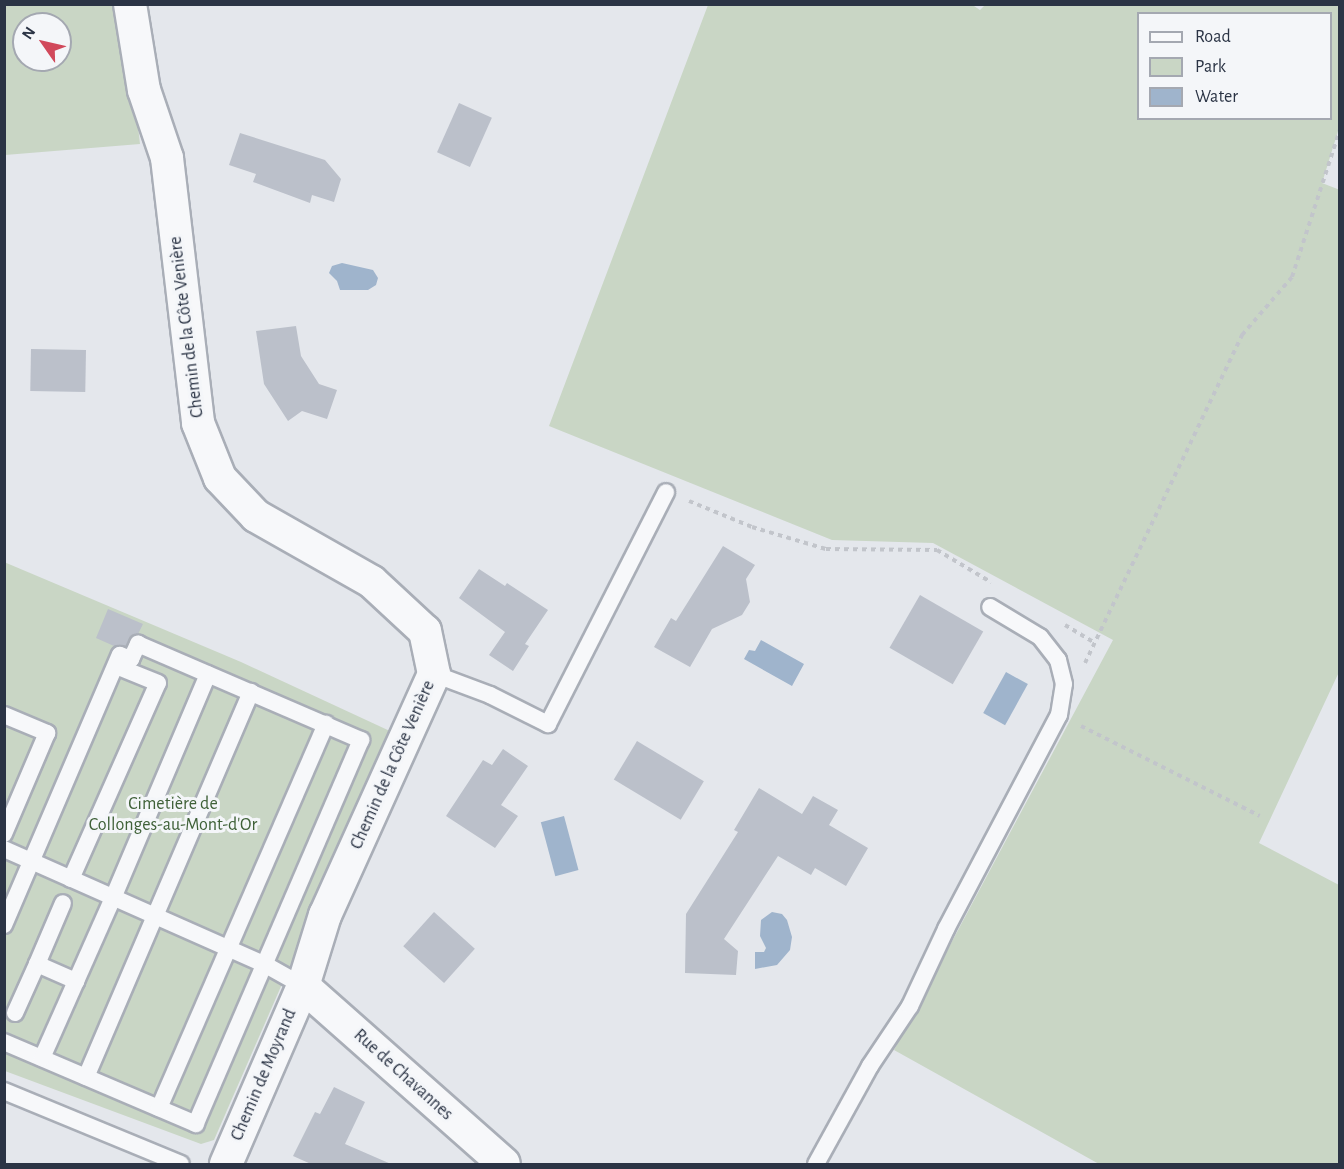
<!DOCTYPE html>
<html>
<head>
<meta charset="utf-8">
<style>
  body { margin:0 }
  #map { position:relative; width:1344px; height:1169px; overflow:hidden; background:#e4e7ec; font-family:"Alegreya Sans",sans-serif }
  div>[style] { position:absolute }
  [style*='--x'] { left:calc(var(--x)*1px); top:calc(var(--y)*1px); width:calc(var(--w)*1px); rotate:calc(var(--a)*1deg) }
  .green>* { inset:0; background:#c9d6c5 }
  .water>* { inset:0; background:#9fb4cc; transform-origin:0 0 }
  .building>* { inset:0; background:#bbc0ca; transform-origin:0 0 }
  .path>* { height:4px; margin-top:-2px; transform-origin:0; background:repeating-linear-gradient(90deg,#c2c5cb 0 4.5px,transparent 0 9px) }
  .roads { filter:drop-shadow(2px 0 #a9aeb7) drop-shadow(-2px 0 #a9aeb7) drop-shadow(0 2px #a9aeb7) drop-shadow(0 -2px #a9aeb7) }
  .lane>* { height:16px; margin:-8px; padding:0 8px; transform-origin:8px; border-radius:8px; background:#f7f8fa }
  .street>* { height:32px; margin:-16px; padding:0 16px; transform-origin:16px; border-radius:16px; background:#f7f8fa }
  span { translate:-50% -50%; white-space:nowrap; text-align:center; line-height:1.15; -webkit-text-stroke:6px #f4f6f9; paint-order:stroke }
  .street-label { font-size:18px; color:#2b3445 }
  .park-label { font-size:18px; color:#3f6138 }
  .frame { position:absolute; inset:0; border:6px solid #2b3445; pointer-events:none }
  .legend { position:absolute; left:1137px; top:12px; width:195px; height:108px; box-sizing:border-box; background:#f4f6f9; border:2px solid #a4a8b1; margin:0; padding:8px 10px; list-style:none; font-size:18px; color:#2b3445 }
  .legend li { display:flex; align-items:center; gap:12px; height:30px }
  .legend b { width:30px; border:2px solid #a4a8b1 }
  .north { position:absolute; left:12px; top:12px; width:60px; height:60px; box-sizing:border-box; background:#f4f6f9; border:2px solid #a4a8b1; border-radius:50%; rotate:304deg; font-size:16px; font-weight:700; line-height:24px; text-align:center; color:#2b3445 }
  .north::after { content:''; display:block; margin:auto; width:21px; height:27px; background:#d1495b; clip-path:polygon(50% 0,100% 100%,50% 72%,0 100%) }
</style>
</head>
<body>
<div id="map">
  <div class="green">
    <i style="clip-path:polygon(evenodd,971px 4px,980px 10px,986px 4px,1339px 5px,1339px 128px,1322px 183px,1340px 190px,1339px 672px,1259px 843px,1339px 885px,1339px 1164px,1099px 1164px,894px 1050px,1113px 640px,933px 543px,832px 540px,549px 426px,708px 5px,971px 4px,1138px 14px,1330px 14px,1330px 118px,1138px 118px,1138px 14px)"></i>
    <i style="clip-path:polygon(evenodd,5px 5px,124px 5px,140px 144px,5px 155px,5px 5px,24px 24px,60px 24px,60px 60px,24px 60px,24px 24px)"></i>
    <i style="clip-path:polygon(4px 562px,241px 662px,392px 732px,214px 1140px,201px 1144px,5px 1071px)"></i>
  </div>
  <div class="water">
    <i style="clip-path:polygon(342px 263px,373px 270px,378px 278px,376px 285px,368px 290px,340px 290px,337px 281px,329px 273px,332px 266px)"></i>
    <i style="clip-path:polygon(761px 640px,804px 664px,792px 686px,744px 659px,749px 650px,755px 651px)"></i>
    <i style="left:1006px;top:672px;width:25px;height:47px;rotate:29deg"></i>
    <i style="left:564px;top:816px;width:56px;height:24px;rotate:75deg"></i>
    <i style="clip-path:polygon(772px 912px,782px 914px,787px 920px,792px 937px,790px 950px,777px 965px,755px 969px,755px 952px,764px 952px,766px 948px,760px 936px,761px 920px)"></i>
  </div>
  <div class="building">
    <i style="left:459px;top:103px;width:36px;height:54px;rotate:24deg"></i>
    <i style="clip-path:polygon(240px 133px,325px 160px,341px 179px,334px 202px,312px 195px,310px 203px,253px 182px,256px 174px,229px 165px)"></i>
    <i style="clip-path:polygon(296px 326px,301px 356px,319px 384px,337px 390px,327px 419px,302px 411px,288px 421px,264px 384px,256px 331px)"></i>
    <i style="left:31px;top:349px;width:55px;height:42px;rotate:1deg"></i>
    <i style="clip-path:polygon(723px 546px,755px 565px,746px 579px,750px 602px,742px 615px,712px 629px,690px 667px,654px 647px,671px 618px,676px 621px)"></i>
    <i style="clip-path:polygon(479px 569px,505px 586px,507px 583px,548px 610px,525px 644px,529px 646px,513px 671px,489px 655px,505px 632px,459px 598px)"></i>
    <i style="left:920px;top:595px;width:73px;height:61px;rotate:30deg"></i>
    <i style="clip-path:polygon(108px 609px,143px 624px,138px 634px,131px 636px,126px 646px,114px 646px,96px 638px)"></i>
    <i style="left:637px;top:741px;width:78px;height:45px;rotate:31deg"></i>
    <i style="clip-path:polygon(503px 749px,528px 766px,501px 805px,518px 816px,495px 848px,446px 816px,483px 760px,492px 765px)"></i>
    <i style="clip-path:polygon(759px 788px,802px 814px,813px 796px,838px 810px,829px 825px,868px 848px,846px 886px,815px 868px,811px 875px,778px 856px,724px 939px,738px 951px,736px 975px,685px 973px,686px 914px,738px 832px,734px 830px)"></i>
    <i style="left:434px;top:912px;width:55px;height:46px;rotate:42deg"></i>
    <i style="clip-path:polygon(334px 1087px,365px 1102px,345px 1144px,391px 1164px,311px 1164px,293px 1156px,315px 1112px,320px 1114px)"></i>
  </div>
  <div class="path">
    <i style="--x:689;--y:501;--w:68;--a:22.4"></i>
    <i style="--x:752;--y:527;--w:77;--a:16.6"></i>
    <i style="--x:826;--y:549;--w:111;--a:0.5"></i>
    <i style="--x:937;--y:550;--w:63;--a:30.7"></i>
    <i style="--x:1065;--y:625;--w:35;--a:31"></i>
    <i style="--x:1085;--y:663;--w:364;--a:-64.4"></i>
    <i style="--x:1242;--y:335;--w:77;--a:-49.2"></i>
    <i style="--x:1292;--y:277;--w:156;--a:-72"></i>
    <i style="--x:1081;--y:726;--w:200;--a:26.7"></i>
  </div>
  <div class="roads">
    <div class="lane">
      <i style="--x:434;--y:674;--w:60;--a:20.6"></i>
      <i style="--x:490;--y:695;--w:65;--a:26.6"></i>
      <i style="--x:548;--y:724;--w:260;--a:-63"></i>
      <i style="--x:4;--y:715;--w:47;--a:22.7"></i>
      <i style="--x:47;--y:733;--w:110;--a:113.1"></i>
      <i style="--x:4;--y:849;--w:284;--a:23.9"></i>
      <i style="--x:264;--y:964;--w:45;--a:29.4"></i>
      <i style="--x:71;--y:879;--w:214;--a:-66.1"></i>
      <i style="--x:158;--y:683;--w:45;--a:-158"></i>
      <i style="--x:4;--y:925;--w:294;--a:-66.8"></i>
      <i style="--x:120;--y:655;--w:12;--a:20"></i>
      <i style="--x:131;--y:659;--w:17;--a:-65"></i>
      <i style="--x:138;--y:644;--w:243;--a:23.3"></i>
      <i style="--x:361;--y:740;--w:418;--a:113.3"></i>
      <i style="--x:196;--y:1124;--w:209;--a:-156.9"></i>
      <i style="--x:37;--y:964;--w:66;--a:-66.9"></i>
      <i style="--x:15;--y:1013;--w:54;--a:-65.8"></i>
      <i style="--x:37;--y:964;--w:43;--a:23.6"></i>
      <i style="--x:42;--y:1058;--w:175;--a:-66.1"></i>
      <i style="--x:113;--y:898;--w:243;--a:-67"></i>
      <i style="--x:86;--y:1077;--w:419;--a:-66.8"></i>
      <i style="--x:4;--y:1091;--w:191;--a:22.4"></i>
      <i style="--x:159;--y:1108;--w:419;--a:-66.5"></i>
      <i style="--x:816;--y:1164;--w:112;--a:-61.1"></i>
      <i style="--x:870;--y:1066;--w:72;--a:-56.3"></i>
      <i style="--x:910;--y:1006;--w:85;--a:-64.9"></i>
      <i style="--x:946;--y:929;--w:242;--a:-62.2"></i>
      <i style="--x:1059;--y:715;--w:31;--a:-81"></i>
      <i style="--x:1064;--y:684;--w:25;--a:-104"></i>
      <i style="--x:1058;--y:660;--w:29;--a:-128"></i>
      <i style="--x:1040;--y:637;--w:58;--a:-149"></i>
    </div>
    <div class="street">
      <i style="--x:130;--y:4;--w:87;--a:80.8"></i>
      <i style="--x:144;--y:90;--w:72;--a:71.3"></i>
      <i style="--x:167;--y:158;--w:267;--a:83.3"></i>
      <i style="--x:198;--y:423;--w:59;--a:68.2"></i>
      <i style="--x:220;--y:478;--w:52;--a:46.5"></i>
      <i style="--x:256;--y:516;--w:133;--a:29.6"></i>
      <i style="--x:372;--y:582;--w:72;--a:42.8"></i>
      <i style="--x:425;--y:631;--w:44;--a:78.2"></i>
      <i style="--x:434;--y:674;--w:265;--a:114.3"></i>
      <i style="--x:325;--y:915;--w:74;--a:107.2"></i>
      <i style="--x:303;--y:986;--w:194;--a:113.4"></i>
      <i style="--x:303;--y:986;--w:268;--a:41.5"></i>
    </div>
  </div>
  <div class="street-label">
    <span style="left:187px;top:327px;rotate:-97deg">Chemin de la Côte Venière</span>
    <span style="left:393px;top:765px;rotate:-66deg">Chemin de la Côte Venière</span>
    <span style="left:264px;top:1075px;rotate:-67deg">Chemin de Moyrand</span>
    <span style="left:403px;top:1075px;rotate:42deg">Rue de Chavannes</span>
  </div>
  <div class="park-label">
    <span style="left:173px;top:815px">Cimetière de<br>Collonges-au-Mont-d'Or</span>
  </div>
  <div class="frame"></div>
  <ul class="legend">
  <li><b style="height:8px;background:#f7f8fa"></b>Road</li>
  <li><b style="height:16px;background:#c9d6c5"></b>Park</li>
  <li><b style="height:16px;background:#9fb4cc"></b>Water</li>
  </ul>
  <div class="north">N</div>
</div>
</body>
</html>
